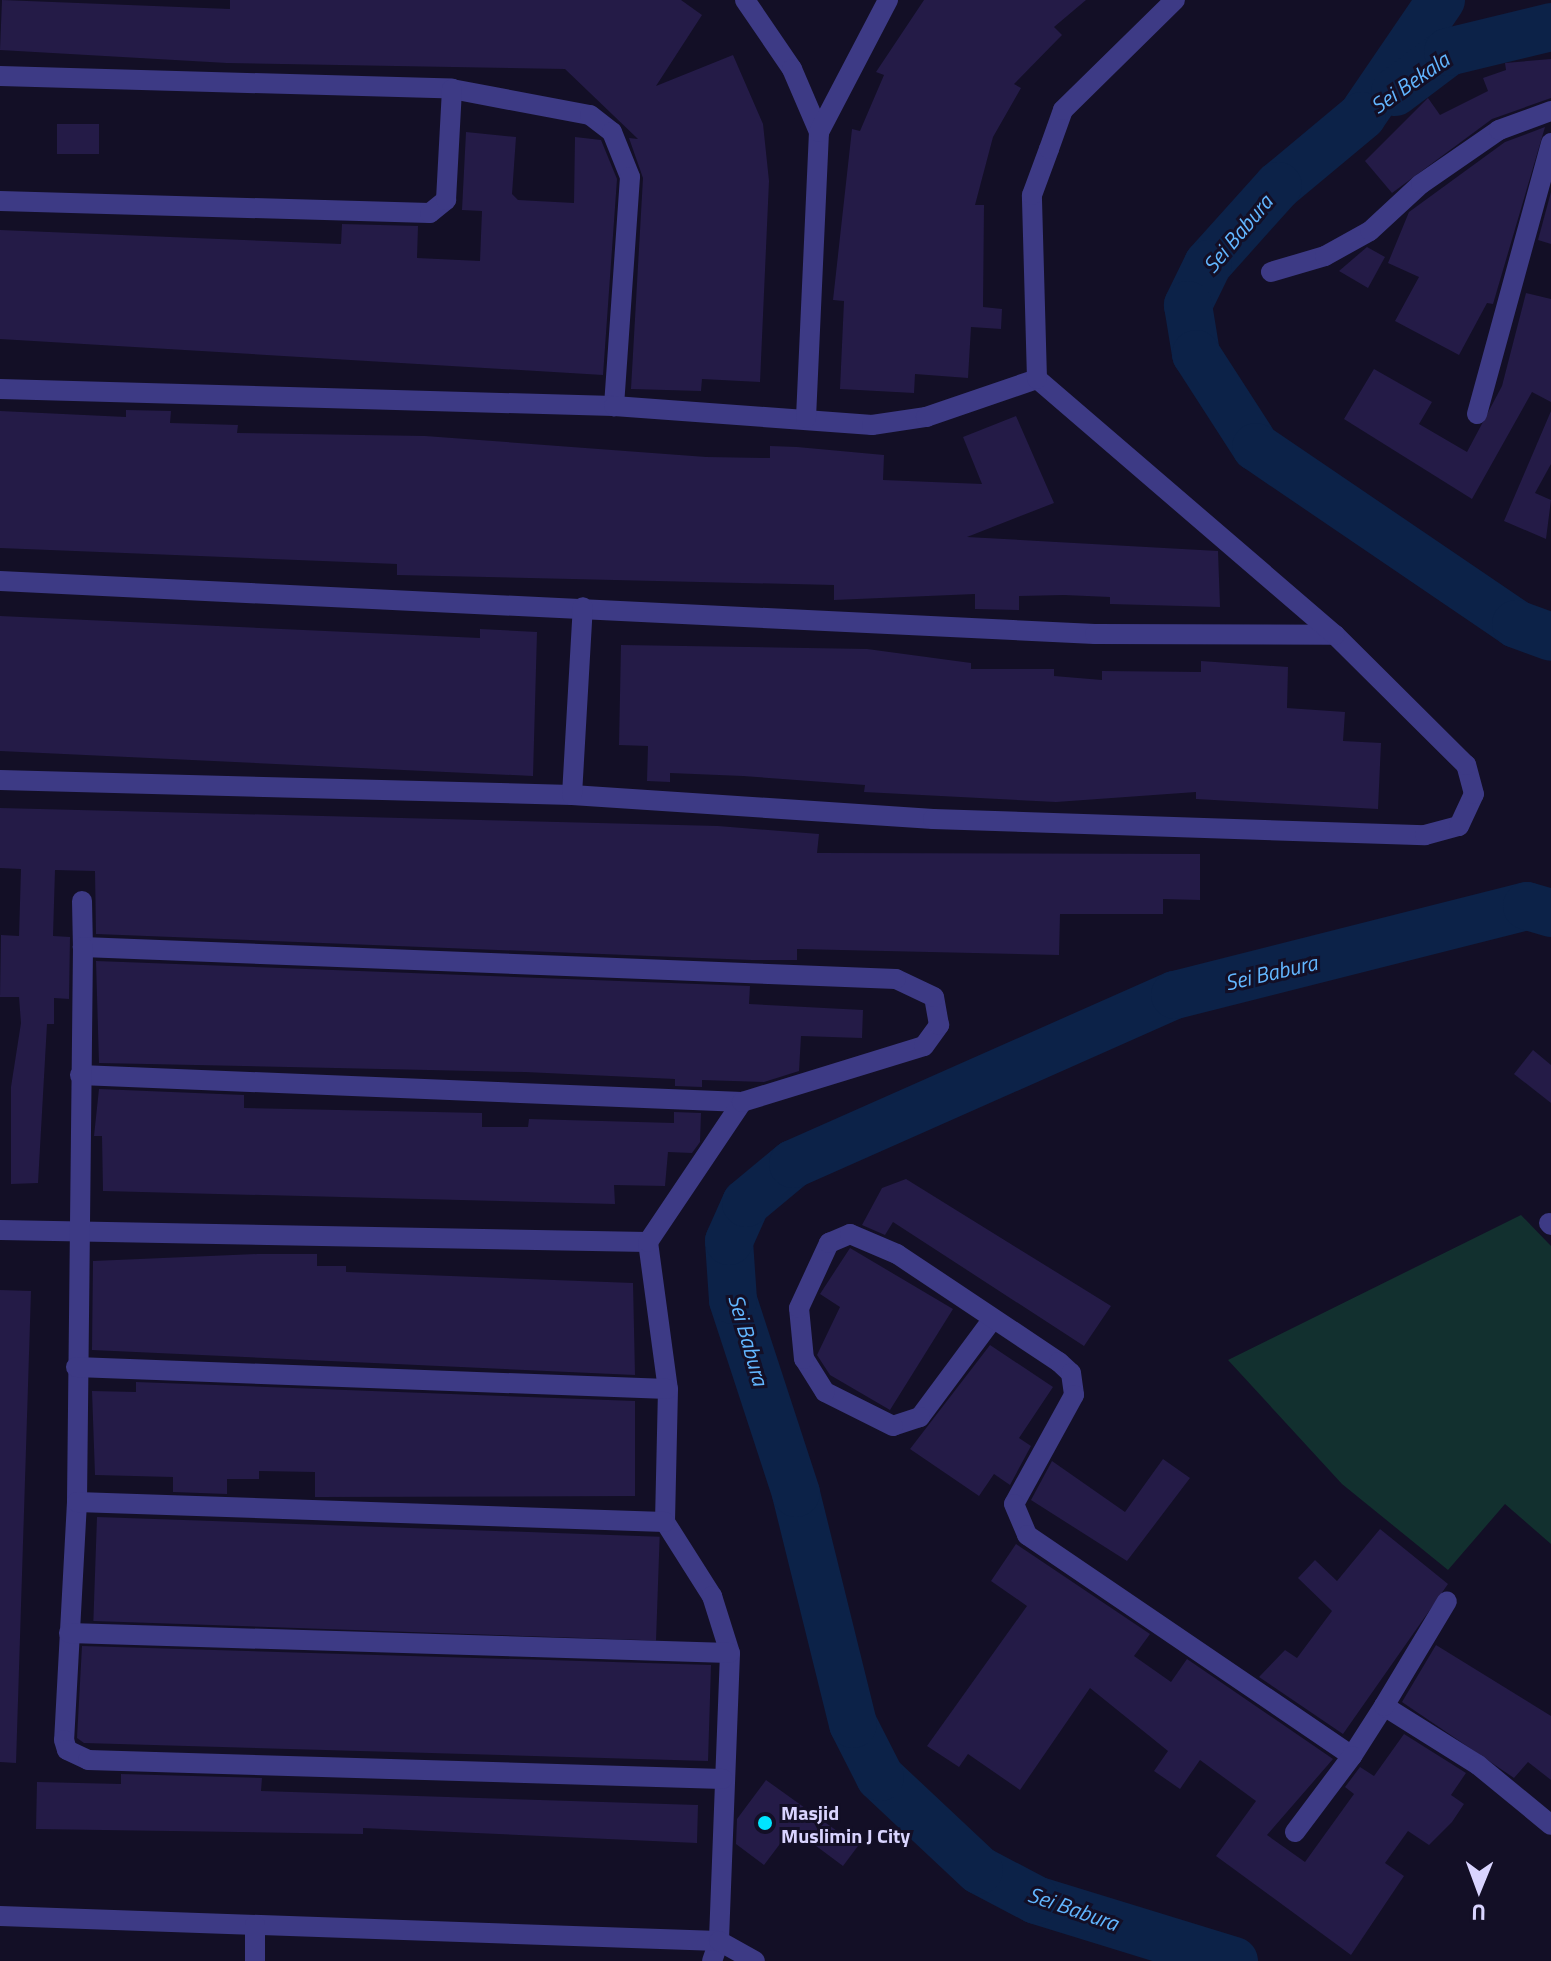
<!DOCTYPE html>
<html>
<head>
<meta charset="utf-8">
<style>
  body { margin:0 }
  #map { position:relative; width:1551px; height:1961px; overflow:hidden; background:#130f26; font-family:"Titillium Web",sans-serif }
  div>[style] { position:absolute }
  [style*='--x'] { left:calc(var(--x)*1px); top:calc(var(--y)*1px); width:calc(var(--w)*1px); rotate:calc(var(--a)*1deg) }
  .green>* { inset:0; background:#12302f }
  .river>* { height:48px; margin:-24px; padding:0 24px; transform-origin:24px; border-radius:24px; background:#0c2248 }
  .building>* { inset:0; background:#241b47; transform-origin:0 0 }
  .minor>* { height:20px; margin:-10px; padding:0 10px; transform-origin:10px; border-radius:10px; background:#3d3a85 }
  .dots>* { width:22px; height:22px; translate:-50% -50%; box-sizing:border-box; border:4px solid #130f26; border-radius:50% }
  span { translate:-50% -50%; white-space:nowrap; text-align:center; line-height:1.15; -webkit-text-stroke:6px #130f26; paint-order:stroke }
  .poi-label { font-size:20px; color:#d9d4ff; font-weight:700 }
  .left { translate:0 -50%; text-align:left }
  .water-label { font-size:22px; color:#62b6ff; font-style:italic }
  .north { position:absolute; left:1439px; top:1849px; width:80px; height:80px; -webkit-text-stroke:6px #130f26; paint-order:stroke; rotate:181deg; font-size:22px; font-weight:700; line-height:32px; text-align:center; color:#d9d4ff }
  .north::after { content:''; display:block; margin:auto; width:28px; height:36px; background:#d9d4ff; clip-path:polygon(50% 0,100% 100%,50% 72%,0 100%) }
</style>
</head>
<body>
<div id="map">
  <div class="green">
    <i style="clip-path:polygon(1521px 1215px,1551px 1246px,1551px 1544px,1505px 1504px,1448px 1570px,1342px 1484px,1228px 1360px)"></i>
  </div>
  <div class="river">
    <i style="--x:1441;--y:0;--w:140;--a:124.3"></i>
    <i style="--x:1362;--y:116;--w:109;--a:140.2"></i>
    <i style="--x:1278;--y:186;--w:105;--a:131.9"></i>
    <i style="--x:1208;--y:264;--w:46;--a:116"></i>
    <i style="--x:1188;--y:305;--w:50;--a:80.7"></i>
    <i style="--x:1196;--y:354;--w:111;--a:57.2"></i>
    <i style="--x:1256;--y:447;--w:315;--a:34.2"></i>
    <i style="--x:1516;--y:624;--w:37;--a:20"></i>
    <i style="--x:1395;--y:92;--w:66;--a:-37"></i>
    <i style="--x:1448;--y:52;--w:106;--a:-13.6"></i>
    <i style="--x:1234;--y:1961;--w:207;--a:-162.9"></i>
    <i style="--x:1036;--y:1900;--w:64;--a:-152.2"></i>
    <i style="--x:979;--y:1870;--w:136;--a:-136.8"></i>
    <i style="--x:880;--y:1777;--w:59;--a:-117"></i>
    <i style="--x:853;--y:1724;--w:238;--a:-103.9"></i>
    <i style="--x:796;--y:1493;--w:203;--a:-108.1"></i>
    <i style="--x:733;--y:1300;--w:59;--a:-93.9"></i>
    <i style="--x:729;--y:1241;--w:42;--a:-65.9"></i>
    <i style="--x:746;--y:1203;--w:61;--a:-39.7"></i>
    <i style="--x:793;--y:1164;--w:418;--a:-23.9"></i>
    <i style="--x:1175;--y:995;--w:363;--a:-14.2"></i>
    <i style="--x:1527;--y:906;--w:25;--a:16"></i>
  </div>
  <div class="building">
    <i style="clip-path:polygon(2px 0,230px 9px,230px 0,681px 0,702px 15px,656px 86px,733px 55px,763px 124px,769px 181px,760px 382px,702px 379px,701px 391px,631px 389px,643px 178px,629px 138px,638px 139px,565px 69px,227px 63px,0 50px)"></i>
    <i style="clip-path:polygon(924px 0,1086px 0,1054px 27px,1062px 35px,1014px 84px,1021px 88px,993px 137px,975px 205px,984px 205px,983px 307px,1002px 309px,1001px 329px,971px 327px,968px 378px,915px 374px,914px 393px,840px 389px,844px 301px,833px 300px,852px 129px,860px 131px,884px 75px,876px 72px)"></i>
    <i style="clip-path:polygon(1551px 59px,1551px 98px,1492px 119px,1392px 193px,1365px 161px,1428px 98px,1440px 115px,1488px 91px,1483px 78px,1506px 70px,1505px 63px)"></i>
    <i style="left:57px;top:124px;width:42px;height:30px"></i>
    <i style="clip-path:polygon(1545px 127px,1493px 304px,1487px 303px,1459px 355px,1395px 321px,1419px 277px,1388px 263px,1409px 212px,1505px 142px)"></i>
    <i style="clip-path:polygon(466px 132px,516px 137px,512px 194px,518px 200px,574px 203px,575px 137px,601px 140px,617px 179px,603px 375px,0 339px,0 230px,341px 244px,342px 224px,418px 226px,417px 258px,480px 261px,482px 211px,462px 210px)"></i>
    <i style="clip-path:polygon(1551px 192px,1551px 244px,1538px 240px)"></i>
    <i style="clip-path:polygon(1367px 247px,1385px 257px,1368px 288px,1339px 271px)"></i>
    <i style="clip-path:polygon(1526px 293px,1551px 299px,1551px 402px,1532px 392px,1472px 499px,1344px 419px,1374px 369px,1432px 402px,1419px 424px,1467px 452px,1502px 386px)"></i>
    <i style="clip-path:polygon(126px 410px,171px 411px,170px 423px,238px 425px,237px 433px,425px 436px,706px 457px,770px 458px,770px 446px,797px 447px,884px 455px,883px 480px,982px 484px,963px 437px,1016px 416px,1054px 503px,967px 537px,1218px 551px,1220px 607px,1110px 604px,1110px 597px,1064px 595px,1019px 596px,1019px 610px,975px 609px,975px 594px,834px 600px,834px 585px,397px 575px,397px 564px,0 548px,0 411px,126px 417px)"></i>
    <i style="clip-path:polygon(1551px 411px,1551px 464px,1535px 493px,1551px 500px,1546px 539px,1504px 521px)"></i>
    <i style="clip-path:polygon(0 616px,480px 638px,480px 629px,537px 632px,533px 776px,0 751px)"></i>
    <i style="clip-path:polygon(621px 645px,867px 649px,971px 663px,971px 669px,1054px 669px,1054px 676px,1102px 680px,1102px 671px,1201px 672px,1201px 661px,1288px 667px,1287px 708px,1345px 712px,1343px 741px,1381px 743px,1378px 809px,1196px 799px,1196px 792px,1056px 802px,864px 792px,865px 785px,743px 776px,670px 773px,670px 782px,647px 781px,648px 746px,619px 745px)"></i>
    <i style="clip-path:polygon(0 808px,718px 826px,819px 834px,817px 853px,1200px 854px,1200px 900px,1163px 899px,1163px 914px,1060px 914px,1059px 955px,797px 949px,797px 960px,752px 960px,96px 934px,95px 871px,55px 870px,53px 936px,70px 937px,69px 999px,54px 998px,54px 1024px,47px 1024px,38px 1183px,11px 1184px,11px 1087px,21px 1023px,19px 997px,0 997px,1px 935px,19px 936px,21px 869px,0 868px)"></i>
    <i style="clip-path:polygon(96px 961px,750px 986px,749px 1004px,863px 1010px,862px 1038px,801px 1036px,799px 1071px,764px 1082px,702px 1080px,702px 1087px,675px 1086px,675px 1079px,525px 1072px,99px 1063px)"></i>
    <i style="clip-path:polygon(1533px 1050px,1551px 1065px,1551px 1103px,1514px 1074px)"></i>
    <i style="clip-path:polygon(99px 1089px,244px 1095px,244px 1108px,482px 1113px,482px 1127px,528px 1127px,529px 1119px,674px 1123px,674px 1112px,701px 1113px,700px 1142px,692px 1153px,668px 1152px,665px 1186px,614px 1185px,615px 1204px,103px 1191px,102px 1136px,94px 1136px)"></i>
    <i style="clip-path:polygon(906px 1179px,1111px 1306px,1084px 1346px,893px 1222px,885px 1235px,862px 1225px,882px 1188px)"></i>
    <i style="clip-path:polygon(850px 1248px,953px 1309px,890px 1410px,830px 1375px,817px 1355px,840px 1307px,820px 1294px)"></i>
    <i style="clip-path:polygon(258px 1254px,317px 1254px,317px 1266px,346px 1266px,346px 1272px,633px 1283px,635px 1375px,92px 1350px,93px 1261px)"></i>
    <i style="clip-path:polygon(0 1290px,31px 1291px,16px 1763px,0 1762px)"></i>
    <i style="clip-path:polygon(990px 1345px,1053px 1387px,1019px 1438px,1031px 1446px,1010px 1485px,994px 1474px,979px 1496px,910px 1449px)"></i>
    <i style="clip-path:polygon(136px 1382px,635px 1401px,635px 1496px,315px 1497px,315px 1472px,259px 1471px,259px 1479px,227px 1479px,227px 1494px,173px 1492px,173px 1477px,95px 1475px,92px 1391px,136px 1392px)"></i>
    <i style="clip-path:polygon(1163px 1459px,1190px 1478px,1127px 1561px,1031px 1500px,1052px 1461px,1125px 1512px)"></i>
    <i style="left:97px;top:1517px;width:563px;height:104px;rotate:2deg"></i>
    <i style="clip-path:polygon(1380px 1529px,1448px 1584px,1343px 1734px,1259px 1677px,1285px 1650px,1297px 1658px,1332px 1611px,1298px 1578px,1315px 1560px,1337px 1581px)"></i>
    <i style="clip-path:polygon(1016px 1544px,1150px 1634px,1134px 1656px,1171px 1682px,1187px 1659px,1333px 1759px,1267px 1835px,1305px 1862px,1354px 1794px,1345px 1787px,1360px 1767px,1374px 1776px,1404px 1734px,1466px 1773px,1451px 1795px,1464px 1804px,1452px 1822px,1429px 1845px,1408px 1831px,1385px 1863px,1404px 1876px,1351px 1955px,1216px 1856px,1256px 1801px,1200px 1760px,1180px 1789px,1154px 1771px,1168px 1751px,1090px 1688px,1020px 1790px,968px 1754px,959px 1767px,927px 1746px,1027px 1606px,991px 1581px)"></i>
    <i style="clip-path:polygon(1436px 1645px,1551px 1716px,1551px 1780px,1528px 1762px,1514px 1778px,1402px 1702px)"></i>
    <i style="clip-path:polygon(82px 1646px,711px 1665px,708px 1761px,84px 1743px,77px 1738px)"></i>
    <i style="clip-path:polygon(121px 1774px,262px 1778px,261px 1791px,698px 1805px,697px 1843px,363px 1828px,363px 1834px,36px 1829px,37px 1782px,121px 1784px)"></i>
    <i style="clip-path:polygon(766px 1780px,858px 1846px,843px 1866px,792px 1828px,764px 1865px,736px 1844px,737px 1819px)"></i>
  </div>
  <div class="minor">
    <i style="--x:745;--y:0;--w:83;--a:55.7"></i>
    <i style="--x:792;--y:69;--w:69;--a:66.8"></i>
    <i style="--x:0;--y:76;--w:452;--a:1.6"></i>
    <i style="--x:452;--y:89;--w:140;--a:10.7"></i>
    <i style="--x:590;--y:115;--w:28;--a:38"></i>
    <i style="--x:612;--y:132;--w:48;--a:68.2"></i>
    <i style="--x:630;--y:177;--w:230;--a:94"></i>
    <i style="--x:0;--y:201;--w:430;--a:1.6"></i>
    <i style="--x:430;--y:213;--w:21;--a:-39"></i>
    <i style="--x:446;--y:200;--w:111;--a:-86.9"></i>
    <i style="--x:1271;--y:272;--w:56;--a:-16.5"></i>
    <i style="--x:1325;--y:256;--w:51;--a:-29.1"></i>
    <i style="--x:1370;--y:231;--w:69;--a:-42.7"></i>
    <i style="--x:1421;--y:184;--w:95;--a:-34.7"></i>
    <i style="--x:1499;--y:130;--w:55;--a:-20.1"></i>
    <i style="--x:0;--y:389;--w:614;--a:1.59"></i>
    <i style="--x:614;--y:406;--w:259;--a:4.2"></i>
    <i style="--x:872;--y:425;--w:55;--a:-8.4"></i>
    <i style="--x:926;--y:417;--w:117;--a:-18.9"></i>
    <i style="--x:1477;--y:414;--w:281;--a:-74.7"></i>
    <i style="--x:806;--y:418;--w:286;--a:-87.4"></i>
    <i style="--x:819;--y:132;--w:149;--a:-62.4"></i>
    <i style="--x:0;--y:581;--w:1096;--a:2.77"></i>
    <i style="--x:1095;--y:634;--w:240;--a:0.2"></i>
    <i style="--x:0;--y:780;--w:572;--a:1.5"></i>
    <i style="--x:572;--y:795;--w:362;--a:3.8"></i>
    <i style="--x:933;--y:819;--w:492;--a:1.9"></i>
    <i style="--x:1425;--y:835;--w:35;--a:-15"></i>
    <i style="--x:1459;--y:826;--w:35;--a:-65"></i>
    <i style="--x:1474;--y:794;--w:30;--a:-105"></i>
    <i style="--x:1466;--y:765;--w:185;--a:-135.2"></i>
    <i style="--x:1335;--y:635;--w:393;--a:-139.3"></i>
    <i style="--x:1037;--y:379;--w:184;--a:-91.6"></i>
    <i style="--x:1032;--y:195;--w:49;--a:-69.7"></i>
    <i style="--x:1049;--y:149;--w:41;--a:-70.3"></i>
    <i style="--x:1063;--y:110;--w:157;--a:-44.5"></i>
    <i style="--x:572;--y:795;--w:188;--a:-86.7"></i>
    <i style="--x:82;--y:901;--w:46;--a:88.8"></i>
    <i style="--x:80;--y:1075;--w:663;--a:2.34"></i>
    <i style="--x:1549;--y:1223;--w:3;--a:45"></i>
    <i style="--x:0;--y:1230;--w:648;--a:1.06"></i>
    <i style="--x:648;--y:1242;--w:148;--a:82.3"></i>
    <i style="--x:668;--y:1389;--w:133;--a:91.3"></i>
    <i style="--x:665;--y:1522;--w:88;--a:57.6"></i>
    <i style="--x:712;--y:1596;--w:60;--a:72.5"></i>
    <i style="--x:730;--y:1653;--w:288;--a:92.2"></i>
    <i style="--x:719;--y:1941;--w:21;--a:109"></i>
    <i style="--x:648;--y:1242;--w:169;--a:-56.1"></i>
    <i style="--x:742;--y:1102;--w:190;--a:-17.1"></i>
    <i style="--x:924;--y:1046;--w:26;--a:-54"></i>
    <i style="--x:939;--y:1025;--w:28;--a:-100"></i>
    <i style="--x:934;--y:997;--w:42;--a:-154.7"></i>
    <i style="--x:896;--y:979;--w:814;--a:-177.75"></i>
    <i style="--x:83;--y:947;--w:555;--a:90.62"></i>
    <i style="--x:77;--y:1502;--w:238;--a:93.1"></i>
    <i style="--x:64;--y:1740;--w:10;--a:73"></i>
    <i style="--x:67;--y:1750;--w:23;--a:25"></i>
    <i style="--x:88;--y:1760;--w:635;--a:1.71"></i>
    <i style="--x:992;--y:1320;--w:121;--a:126.6"></i>
    <i style="--x:920;--y:1417;--w:28;--a:162"></i>
    <i style="--x:893;--y:1426;--w:76;--a:-153.4"></i>
    <i style="--x:825;--y:1392;--w:39;--a:-122"></i>
    <i style="--x:804;--y:1359;--w:51;--a:-95.6"></i>
    <i style="--x:799;--y:1308;--w:72;--a:-65.2"></i>
    <i style="--x:829;--y:1243;--w:23;--a:-23"></i>
    <i style="--x:850;--y:1234;--w:51;--a:23.1"></i>
    <i style="--x:897;--y:1254;--w:195;--a:33.7"></i>
    <i style="--x:1059;--y:1362;--w:16;--a:43"></i>
    <i style="--x:1071;--y:1373;--w:22;--a:82"></i>
    <i style="--x:1074;--y:1395;--w:124;--a:118.8"></i>
    <i style="--x:1014;--y:1504;--w:34;--a:67"></i>
    <i style="--x:1027;--y:1535;--w:393;--a:34.2"></i>
    <i style="--x:1352;--y:1756;--w:59;--a:-57.4"></i>
    <i style="--x:1384;--y:1706;--w:111;--a:32.1"></i>
    <i style="--x:1478;--y:1765;--w:94;--a:39.4"></i>
    <i style="--x:76;--y:1367;--w:592;--a:2.13"></i>
    <i style="--x:77;--y:1502;--w:588;--a:1.95"></i>
    <i style="--x:69;--y:1633;--w:661;--a:1.73"></i>
    <i style="--x:1384;--y:1706;--w:122;--a:-59"></i>
    <i style="--x:1295;--y:1832;--w:95;--a:-53.1"></i>
    <i style="--x:0;--y:1916;--w:719;--a:1.99"></i>
    <i style="--x:719;--y:1941;--w:41;--a:29.1"></i>
    <i style="--x:255;--y:1925;--w:36;--a:90"></i>
  </div>
  <div class="dots">
    <i style="left:765px;top:1823px;background:#00e5ff"></i>
  </div>
  <div class="poi-label">
    <span class="left" style="left:781px;top:1824px">Masjid<br>Muslimin J City</span>
  </div>
  <div class="water-label">
    <span style="left:1410px;top:83px;rotate:-35deg">Sei Bekala</span>
    <span style="left:1238px;top:234px;rotate:-50deg">Sei Babura</span>
    <span style="left:1271px;top:973px;rotate:-13deg">Sei Babura</span>
    <span style="left:748px;top:1340px;rotate:74deg">Sei Babura</span>
    <span style="left:1073px;top:1909px;rotate:19deg">Sei Babura</span>
  </div>
  <div class="north">U</div>
</div>
</body>
</html>
